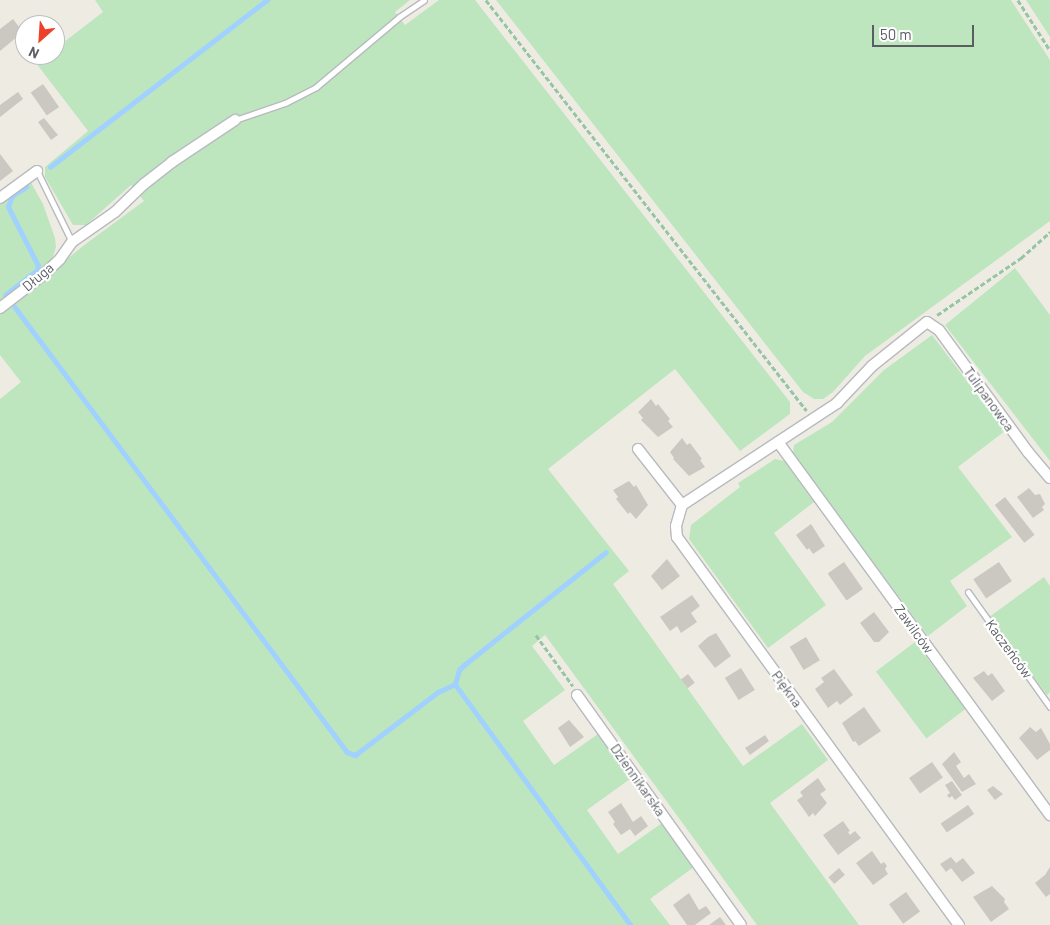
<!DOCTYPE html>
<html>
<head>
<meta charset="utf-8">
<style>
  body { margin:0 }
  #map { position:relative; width:1050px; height:925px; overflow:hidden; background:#eeece2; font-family:Barlow,sans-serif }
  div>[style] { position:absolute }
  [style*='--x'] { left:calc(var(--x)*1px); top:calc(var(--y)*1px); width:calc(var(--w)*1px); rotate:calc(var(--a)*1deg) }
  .green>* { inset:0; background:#bde6bf; transform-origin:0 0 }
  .stream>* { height:4.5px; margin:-2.25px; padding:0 2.25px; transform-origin:2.25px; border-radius:2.25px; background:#a0d1ff }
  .building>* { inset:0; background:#cac8c1; transform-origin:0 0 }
  .path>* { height:2.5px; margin-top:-1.25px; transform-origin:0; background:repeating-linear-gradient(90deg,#95c5a5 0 5px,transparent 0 7.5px) }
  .roads { filter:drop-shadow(1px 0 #b7babf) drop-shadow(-1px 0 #b7babf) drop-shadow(0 1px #b7babf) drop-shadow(0 -1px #b7babf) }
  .lane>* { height:5px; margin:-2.5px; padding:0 2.5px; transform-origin:2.5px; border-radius:2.5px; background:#fff }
  .street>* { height:10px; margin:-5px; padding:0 5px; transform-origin:5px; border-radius:5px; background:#fff }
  span { translate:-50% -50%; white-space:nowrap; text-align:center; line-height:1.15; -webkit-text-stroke:4.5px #fff; paint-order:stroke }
  .street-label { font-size:14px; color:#5a5e63 }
  .north { position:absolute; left:15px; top:15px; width:50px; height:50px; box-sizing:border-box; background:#fff; border:1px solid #bdbfc1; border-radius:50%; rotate:206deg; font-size:14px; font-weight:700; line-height:20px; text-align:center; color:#5a5e63 }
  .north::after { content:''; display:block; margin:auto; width:18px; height:22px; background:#ee4028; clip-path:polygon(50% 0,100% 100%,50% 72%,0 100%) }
  .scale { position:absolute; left:872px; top:25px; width:102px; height:22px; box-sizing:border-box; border:2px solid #5a5e63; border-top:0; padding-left:6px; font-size:15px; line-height:18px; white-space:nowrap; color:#5a5e63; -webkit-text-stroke:4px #fff; paint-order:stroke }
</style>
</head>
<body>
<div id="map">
  <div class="green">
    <i style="clip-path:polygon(95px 0,410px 0,395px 12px,405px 25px,439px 0,475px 0,790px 402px,790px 414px,740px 451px,675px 369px,548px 469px,629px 571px,613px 584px,743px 766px,802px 724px,828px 760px,770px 803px,859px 925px,757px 925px,545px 635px,532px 646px,565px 690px,523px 721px,554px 765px,598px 734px,630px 779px,587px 810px,618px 854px,662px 823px,694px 867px,650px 899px,670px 925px,0 925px,0 399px,21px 382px,0 355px,0 314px,83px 246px,144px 201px,131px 185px,86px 225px,73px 225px,45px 177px,45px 167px,88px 131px,36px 63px,47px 55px,55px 55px,55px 49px,103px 12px)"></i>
    <i style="clip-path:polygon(496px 0,1011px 0,1050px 60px,1050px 221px,865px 356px,833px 392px,823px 399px,814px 399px,803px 392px)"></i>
    <i style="clip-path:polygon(1026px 0,1050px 0,1050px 37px)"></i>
    <i style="clip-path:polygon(29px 179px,43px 204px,55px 238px,56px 247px,52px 260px,44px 271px,0 304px,0 201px)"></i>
    <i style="clip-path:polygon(1015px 268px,1050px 315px,1050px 461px,945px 325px)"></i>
    <i style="clip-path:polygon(932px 335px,1005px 431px,958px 467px,1012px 537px,950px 581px,967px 606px,928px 636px,793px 454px,794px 445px,832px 422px,884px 370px)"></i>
    <i style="clip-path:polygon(775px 459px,784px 461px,814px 502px,774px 533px,826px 605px,768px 648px,689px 539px,691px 525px,740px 487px,738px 483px)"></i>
    <i style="clip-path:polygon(1044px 577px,1050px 586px,1050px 692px,1047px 695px,989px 617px)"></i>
    <i style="left:915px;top:642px;width:84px;height:49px;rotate:53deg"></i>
  </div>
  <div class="stream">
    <i style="--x:50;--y:167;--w:274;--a:-37.6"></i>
    <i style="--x:5;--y:295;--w:41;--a:-38"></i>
    <i style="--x:37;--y:270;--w:4;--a:-76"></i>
    <i style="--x:38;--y:266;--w:66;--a:-117"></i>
    <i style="--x:8;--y:207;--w:12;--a:-70"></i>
    <i style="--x:12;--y:196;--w:17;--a:-33"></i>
    <i style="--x:15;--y:307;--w:555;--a:53.27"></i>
    <i style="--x:347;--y:752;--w:9;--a:21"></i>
    <i style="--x:355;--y:755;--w:104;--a:-37.2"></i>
    <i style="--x:438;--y:692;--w:19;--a:-25"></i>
    <i style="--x:455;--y:684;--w:298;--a:53.9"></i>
    <i style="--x:455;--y:684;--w:15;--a:-74"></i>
    <i style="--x:459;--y:670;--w:7;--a:-45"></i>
    <i style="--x:464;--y:665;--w:181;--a:-38.5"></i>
  </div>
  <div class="building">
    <i style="clip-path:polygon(13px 19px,23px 32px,0 51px,0 29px)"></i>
    <i style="left:43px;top:84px;width:28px;height:15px;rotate:55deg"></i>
    <i style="clip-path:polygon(18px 92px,23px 99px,0 117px,0 105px)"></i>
    <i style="clip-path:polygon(44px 118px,58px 135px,51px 140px,38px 122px)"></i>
    <i style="clip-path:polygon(0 154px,13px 171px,0 181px)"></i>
    <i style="clip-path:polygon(651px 399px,656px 406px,658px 404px,670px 419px,668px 421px,673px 427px,658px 437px,641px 420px,643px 418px,638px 412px)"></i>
    <i style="clip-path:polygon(682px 438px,687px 445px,690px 443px,702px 459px,700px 460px,705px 467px,689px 476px,673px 459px,674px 458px,670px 452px)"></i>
    <i style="clip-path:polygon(629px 481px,634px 487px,636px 485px,648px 505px,636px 519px,630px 512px,628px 514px,616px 499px,618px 497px,613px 490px)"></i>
    <i style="clip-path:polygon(1029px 488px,1035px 495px,1040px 494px,1045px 504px,1042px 507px,1044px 510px,1033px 518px,1017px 497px)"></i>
    <i style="left:1005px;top:497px;width:48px;height:13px;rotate:52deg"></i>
    <i style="clip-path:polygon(811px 524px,825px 546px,813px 554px,809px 548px,807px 550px,796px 535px)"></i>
    <i style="clip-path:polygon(667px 559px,680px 576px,662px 590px,651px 576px)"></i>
    <i style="left:844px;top:562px;width:33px;height:20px;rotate:55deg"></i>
    <i style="left:999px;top:562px;width:23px;height:31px;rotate:56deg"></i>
    <i style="clip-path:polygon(692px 595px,700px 606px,691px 613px,697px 622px,681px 633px,677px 626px,670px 631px,660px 617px)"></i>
    <i style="clip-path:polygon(874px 612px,889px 632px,879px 642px,874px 642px,860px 623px)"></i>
    <i style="clip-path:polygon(716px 633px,731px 656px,715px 668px,698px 646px,708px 637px)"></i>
    <i style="left:806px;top:637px;width:27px;height:19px;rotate:59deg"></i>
    <i style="left:741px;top:668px;width:26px;height:19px;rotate:58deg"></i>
    <i style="clip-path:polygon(834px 669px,853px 695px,840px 705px,837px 701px,828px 708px,815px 689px,824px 682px,821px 678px)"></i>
    <i style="clip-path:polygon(984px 671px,988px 676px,992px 673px,1005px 691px,992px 701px,973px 678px)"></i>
    <i style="left:688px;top:674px;width:11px;height:9px;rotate:52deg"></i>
    <i style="clip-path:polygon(864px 707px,881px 731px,859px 746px,855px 741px,853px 742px,842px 723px)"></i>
    <i style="clip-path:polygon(569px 720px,584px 737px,570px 747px,558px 728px)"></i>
    <i style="clip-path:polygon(1030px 727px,1036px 732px,1041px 728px,1050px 744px,1050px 750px,1037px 760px,1019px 738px)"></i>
    <i style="clip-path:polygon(765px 735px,769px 741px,750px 755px,745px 748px)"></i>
    <i style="clip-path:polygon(954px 752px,961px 762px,956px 766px,964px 778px,969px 774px,976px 784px,962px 792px,942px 764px)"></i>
    <i style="left:932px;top:762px;width:19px;height:28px;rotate:55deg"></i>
    <i style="clip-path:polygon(818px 778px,826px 790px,820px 794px,827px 803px,815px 816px,813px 813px,809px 817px,797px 800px,803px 796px,800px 792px)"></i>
    <i style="clip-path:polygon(952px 781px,962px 795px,955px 800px,952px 796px,949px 798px,947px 795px,950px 793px,945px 785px)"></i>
    <i style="clip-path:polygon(993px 786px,1003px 794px,995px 800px,987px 790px)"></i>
    <i style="clip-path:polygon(621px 803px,633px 822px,641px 816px,648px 826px,635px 836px,630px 829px,621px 835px,613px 824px,615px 822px,608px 812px)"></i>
    <i style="left:968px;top:805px;width:11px;height:33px;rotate:56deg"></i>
    <i style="clip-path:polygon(843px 821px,850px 831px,848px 832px,850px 835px,855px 831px,861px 838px,838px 855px,823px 835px)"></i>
    <i style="clip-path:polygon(872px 851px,881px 864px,884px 862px,887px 866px,885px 869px,888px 874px,873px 885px,856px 863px)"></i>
    <i style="clip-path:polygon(951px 857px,956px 863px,963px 858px,975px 873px,962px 882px,951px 868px,946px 872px,940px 864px)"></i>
    <i style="clip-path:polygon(1050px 867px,1050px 894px,1046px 897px,1035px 883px,1045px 875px)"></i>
    <i style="left:839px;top:868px;width:9px;height:14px;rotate:49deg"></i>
    <i style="clip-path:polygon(992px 886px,1005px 899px,1004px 902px,1009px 909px,991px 922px,973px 897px)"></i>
    <i style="left:906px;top:892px;width:24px;height:21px;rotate:54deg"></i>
    <i style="clip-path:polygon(689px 893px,699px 910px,706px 906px,711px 913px,695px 925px,687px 925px,673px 905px)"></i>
    <i style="clip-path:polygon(720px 917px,726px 925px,709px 925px)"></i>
  </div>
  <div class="path">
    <i style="--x:486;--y:0;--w:521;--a:52.01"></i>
    <i style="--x:1018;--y:0;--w:59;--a:57.4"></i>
    <i style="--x:937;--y:315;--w:102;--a:-34.2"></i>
    <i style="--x:1021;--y:258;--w:39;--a:-42"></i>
    <i style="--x:536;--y:635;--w:63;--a:54"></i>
  </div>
  <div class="roads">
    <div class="lane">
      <i style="--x:235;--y:120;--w:53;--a:-18.8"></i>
      <i style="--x:285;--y:103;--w:35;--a:-27"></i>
      <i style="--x:316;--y:87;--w:109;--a:-40.1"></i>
      <i style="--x:399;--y:17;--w:30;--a:-34"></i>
      <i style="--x:37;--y:171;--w:79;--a:63.8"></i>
      <i style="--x:968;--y:592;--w:141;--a:54.5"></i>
    </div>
    <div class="street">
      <i style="--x:0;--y:198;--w:46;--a:-36.1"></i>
      <i style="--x:0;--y:308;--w:54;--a:-37.5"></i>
      <i style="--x:43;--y:275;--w:23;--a:-43"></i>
      <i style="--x:60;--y:259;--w:21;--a:-55"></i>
      <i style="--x:72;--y:242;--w:52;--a:-34.9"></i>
      <i style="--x:115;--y:212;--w:40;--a:-44"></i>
      <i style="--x:144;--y:184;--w:36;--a:-38"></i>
      <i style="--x:172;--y:162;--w:76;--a:-33.7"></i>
      <i style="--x:778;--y:442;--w:462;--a:53.9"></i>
      <i style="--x:638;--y:449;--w:71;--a:51.8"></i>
      <i style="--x:682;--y:505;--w:22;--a:106"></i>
      <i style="--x:676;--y:526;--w:11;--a:85"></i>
      <i style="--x:677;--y:537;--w:480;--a:54"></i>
      <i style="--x:682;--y:505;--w:186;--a:-33.3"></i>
      <i style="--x:837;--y:403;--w:51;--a:-46.6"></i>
      <i style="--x:872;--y:366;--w:70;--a:-38.7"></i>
      <i style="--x:927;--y:322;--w:14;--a:34"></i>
      <i style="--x:939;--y:330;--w:151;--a:53.9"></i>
      <i style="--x:1028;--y:452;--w:34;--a:50"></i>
      <i style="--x:577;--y:695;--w:282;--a:54.5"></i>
    </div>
  </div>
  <div class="street-label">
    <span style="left:38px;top:277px;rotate:-40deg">Długa</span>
    <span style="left:989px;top:399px;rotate:54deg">Tulipanowca</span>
    <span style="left:914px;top:629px;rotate:54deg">Zawilców</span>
    <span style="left:1009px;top:649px;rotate:54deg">Kaczeńców</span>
    <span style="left:787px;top:689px;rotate:54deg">Piękna</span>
    <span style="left:638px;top:780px;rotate:55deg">Dziennikarska</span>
  </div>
  <div class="north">N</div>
  <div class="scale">50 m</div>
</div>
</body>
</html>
